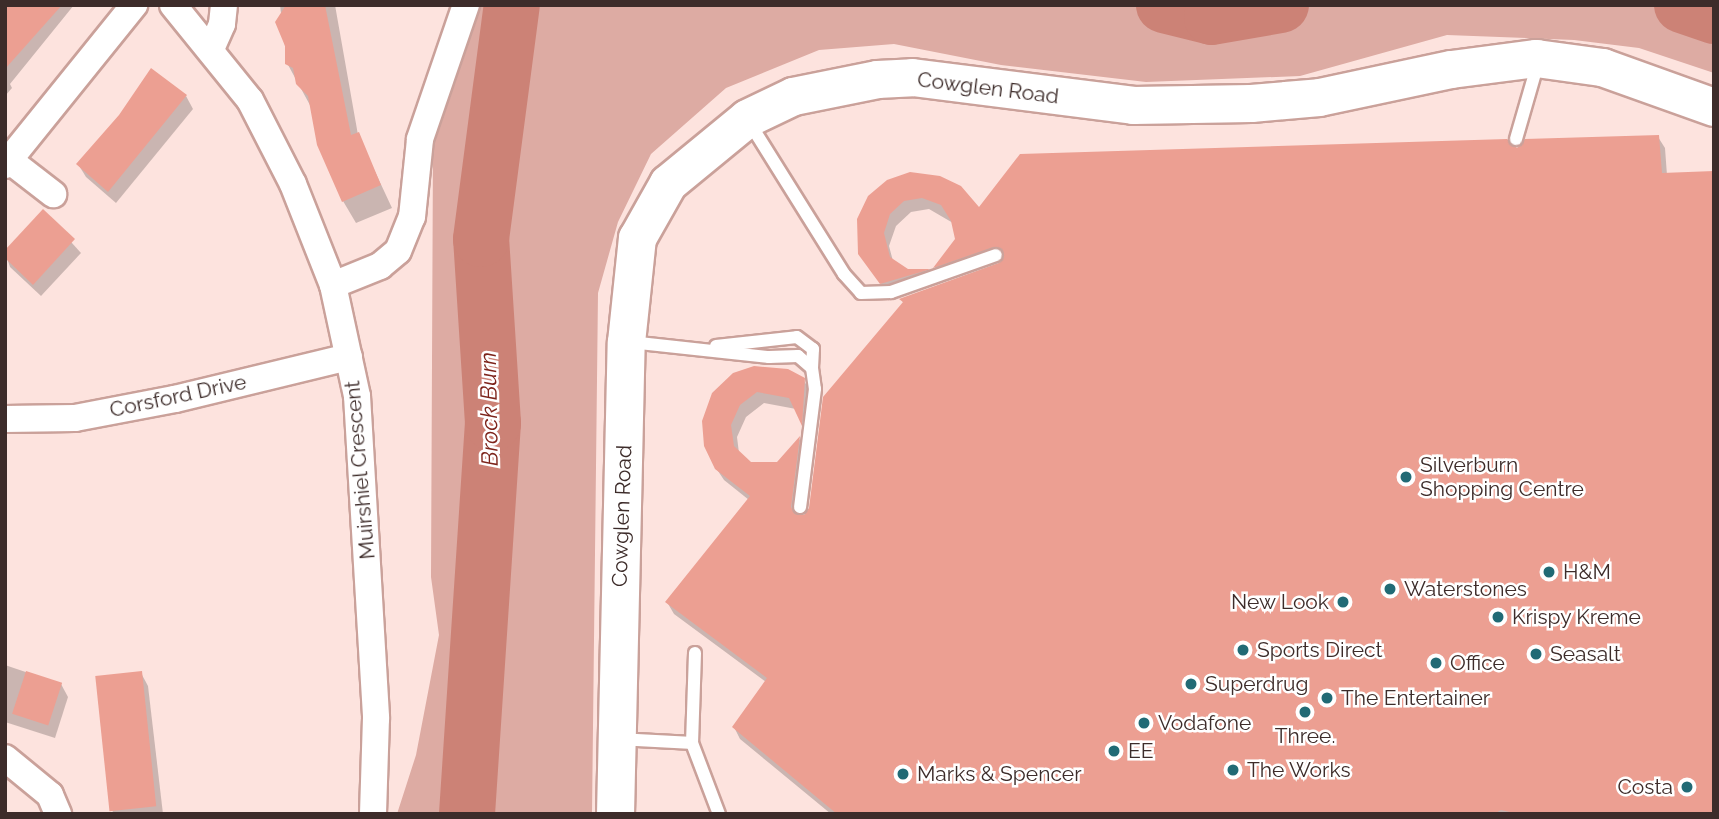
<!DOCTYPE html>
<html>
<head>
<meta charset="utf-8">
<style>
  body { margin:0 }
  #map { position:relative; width:1719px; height:819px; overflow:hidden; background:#fde3de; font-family:Raleway,sans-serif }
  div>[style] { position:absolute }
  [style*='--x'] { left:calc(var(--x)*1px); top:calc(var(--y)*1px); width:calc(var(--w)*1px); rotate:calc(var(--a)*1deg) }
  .green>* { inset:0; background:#ddaba3 }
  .shadow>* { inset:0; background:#0003 }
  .river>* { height:56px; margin:-28px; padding:0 28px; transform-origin:28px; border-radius:28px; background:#cc8276 }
  .building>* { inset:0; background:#ec9f92; transform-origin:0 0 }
  .roads { filter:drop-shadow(2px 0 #caa19a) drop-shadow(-2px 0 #caa19a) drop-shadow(0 2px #caa19a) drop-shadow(0 -2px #caa19a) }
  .lane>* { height:12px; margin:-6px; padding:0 6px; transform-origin:6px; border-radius:6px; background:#fff }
  .street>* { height:26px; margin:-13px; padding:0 13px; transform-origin:13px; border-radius:13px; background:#fff }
  .secondary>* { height:37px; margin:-18.5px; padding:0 18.5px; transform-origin:18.5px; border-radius:18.5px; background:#fff }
  .dots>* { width:19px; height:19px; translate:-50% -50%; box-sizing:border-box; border:4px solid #fff; border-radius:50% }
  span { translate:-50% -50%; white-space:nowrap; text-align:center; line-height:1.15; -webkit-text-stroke:5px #fff; paint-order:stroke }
  .street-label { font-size:21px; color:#3d2c2a }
  .poi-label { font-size:21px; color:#3d2c2a }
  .left { translate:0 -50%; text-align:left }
  .right { translate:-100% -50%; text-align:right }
  .water-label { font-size:23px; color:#7d241b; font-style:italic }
  .frame { position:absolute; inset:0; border:7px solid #3d2c2a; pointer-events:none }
</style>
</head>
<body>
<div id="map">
  <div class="green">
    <i style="clip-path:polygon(481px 5px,1714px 5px,1714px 73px,1639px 48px,1574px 40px,1447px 35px,1300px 76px,1146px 82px,1001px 65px,894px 44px,819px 50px,726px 88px,651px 154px,618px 222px,598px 293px,592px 814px,397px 814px,416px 755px,439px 635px,431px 577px,433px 146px)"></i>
  </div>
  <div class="shadow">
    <i style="clip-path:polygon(7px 5px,74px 5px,10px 84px,12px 88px,5px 96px)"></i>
    <i style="clip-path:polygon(280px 5px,335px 5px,358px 135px,392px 208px,356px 223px,343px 201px,311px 107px,287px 63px)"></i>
    <i style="clip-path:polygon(186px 96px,193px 109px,116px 203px,86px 177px,78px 164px)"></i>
    <i style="clip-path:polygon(1658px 137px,1665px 148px,1714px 814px,831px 814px,740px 739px,734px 727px,766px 682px,674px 614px,667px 602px,749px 500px,724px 480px,716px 468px,714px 394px,803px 379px,810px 391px,808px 433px,796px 409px,764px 403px,746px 417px,737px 437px,739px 453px,751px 464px,778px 464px,800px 439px,806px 450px,797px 516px,805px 517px,904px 304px,901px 299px,1005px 261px,1001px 258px,941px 279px,935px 268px,957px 239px,953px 223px,929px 209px,911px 212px,896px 226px,889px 246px,893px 261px,908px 271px,930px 270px,936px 280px,889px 294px,867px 265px,888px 181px,979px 210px)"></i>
    <i style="clip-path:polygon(43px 211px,81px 253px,41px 296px,10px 267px,5px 252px)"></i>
    <i style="clip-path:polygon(5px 665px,61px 684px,68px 697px,55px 738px,5px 722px)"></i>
    <i style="clip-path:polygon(141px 673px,148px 686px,163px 814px,113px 814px,98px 679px)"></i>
  </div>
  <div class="river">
    <i style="--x:1164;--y:5;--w:49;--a:14"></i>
    <i style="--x:1212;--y:17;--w:70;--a:-9.9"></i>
    <i style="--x:1682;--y:5;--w:34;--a:19"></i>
    <i style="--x:467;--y:814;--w:392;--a:-86.2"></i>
    <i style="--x:493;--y:423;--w:184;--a:-93.7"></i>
    <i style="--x:481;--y:239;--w:236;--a:-82.5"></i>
  </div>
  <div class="building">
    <i style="clip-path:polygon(5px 5px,62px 5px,5px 69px)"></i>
    <i style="clip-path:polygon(286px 5px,325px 5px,351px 135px,359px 132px,381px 185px,342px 202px,317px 145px,308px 96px,296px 84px,293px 68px,285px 64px,285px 46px,275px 22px)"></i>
    <i style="clip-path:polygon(151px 68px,187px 95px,108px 192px,76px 164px,119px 115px)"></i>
    <i style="clip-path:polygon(1659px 135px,1662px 173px,1714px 171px,1714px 814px,1519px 814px,1501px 810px,1494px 814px,837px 814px,732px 727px,767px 678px,665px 602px,750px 496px,715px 469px,704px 446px,702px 421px,712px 393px,733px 373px,754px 366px,788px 369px,805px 378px,802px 426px,789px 398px,757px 392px,740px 405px,731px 425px,734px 446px,751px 462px,777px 462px,800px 436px,791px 507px,795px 514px,804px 515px,809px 508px,823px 397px,903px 302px,899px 299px,999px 263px,1004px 257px,1002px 249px,994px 247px,933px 268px,955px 239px,951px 221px,941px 205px,922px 198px,904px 201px,890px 214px,884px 233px,890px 257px,908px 269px,931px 269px,880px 284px,858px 254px,857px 219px,868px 196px,887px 180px,910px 172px,940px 176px,961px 186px,979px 207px,1020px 154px,1507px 139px,1517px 148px,1525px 139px)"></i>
    <i style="clip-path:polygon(43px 209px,75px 239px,33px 285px,5px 258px,5px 250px)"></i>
    <i style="left:26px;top:671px;width:38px;height:45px;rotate:18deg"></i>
    <i style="left:142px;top:671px;width:136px;height:47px;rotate:84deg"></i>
  </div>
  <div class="roads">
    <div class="lane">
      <i style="--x:749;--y:122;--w:179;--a:58"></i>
      <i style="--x:844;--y:274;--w:25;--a:48"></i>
      <i style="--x:861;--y:293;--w:30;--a:-2"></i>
      <i style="--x:891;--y:292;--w:111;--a:-19.4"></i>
      <i style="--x:1516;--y:139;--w:79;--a:-73.9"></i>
      <i style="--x:630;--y:342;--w:140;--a:6.2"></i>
      <i style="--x:769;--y:357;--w:29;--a:-2"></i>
      <i style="--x:798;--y:356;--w:18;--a:41"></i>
      <i style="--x:812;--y:368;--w:21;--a:82"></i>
      <i style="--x:815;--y:389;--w:119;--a:97.2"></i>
      <i style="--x:716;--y:346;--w:81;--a:-6.3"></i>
      <i style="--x:797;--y:337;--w:20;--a:37"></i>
      <i style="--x:813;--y:349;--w:19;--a:93"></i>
      <i style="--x:695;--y:653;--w:90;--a:91.9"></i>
      <i style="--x:692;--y:743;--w:76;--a:69.2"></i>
      <i style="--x:619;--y:739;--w:73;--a:3.1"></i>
    </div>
    <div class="street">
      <i style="--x:173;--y:5;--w:122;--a:51"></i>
      <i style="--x:250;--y:100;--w:94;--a:62.9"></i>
      <i style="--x:293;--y:184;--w:109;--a:68.4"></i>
      <i style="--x:333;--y:285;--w:114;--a:77.8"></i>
      <i style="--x:357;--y:396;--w:323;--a:86.6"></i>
      <i style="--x:376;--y:718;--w:96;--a:91.8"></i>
      <i style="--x:211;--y:49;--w:27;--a:-66"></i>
      <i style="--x:222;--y:24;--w:19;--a:-84"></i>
      <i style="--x:9;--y:160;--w:56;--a:37.7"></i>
      <i style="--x:5;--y:165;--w:206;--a:-51.1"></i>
      <i style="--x:333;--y:285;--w:51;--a:-22"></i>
      <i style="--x:380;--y:266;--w:23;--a:-40"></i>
      <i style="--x:398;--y:251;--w:37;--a:-68"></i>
      <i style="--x:412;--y:217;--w:78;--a:-84.1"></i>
      <i style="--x:420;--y:139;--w:142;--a:-71.1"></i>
      <i style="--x:5;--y:419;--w:70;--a:-0.8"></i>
      <i style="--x:75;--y:418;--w:102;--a:-10.8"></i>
      <i style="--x:175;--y:399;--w:179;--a:-13.6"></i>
      <i style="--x:5;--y:758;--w:58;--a:39.4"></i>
      <i style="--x:50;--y:795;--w:21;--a:67"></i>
    </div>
    <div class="secondary">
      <i style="--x:615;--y:814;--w:472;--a:-88.7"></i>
      <i style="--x:626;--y:342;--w:105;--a:-84"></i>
      <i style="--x:637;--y:238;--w:63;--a:-60.6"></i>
      <i style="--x:668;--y:183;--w:102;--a:-39.4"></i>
      <i style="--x:747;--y:118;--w:51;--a:-25.6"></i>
      <i style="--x:793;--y:96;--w:86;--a:-11.4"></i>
      <i style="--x:877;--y:79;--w:35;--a:-3"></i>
      <i style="--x:912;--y:77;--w:223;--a:7.2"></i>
      <i style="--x:1133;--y:105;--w:118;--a:-1"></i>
      <i style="--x:1251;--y:103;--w:68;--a:-5"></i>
      <i style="--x:1319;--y:97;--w:135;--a:-12"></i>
      <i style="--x:1451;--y:69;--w:86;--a:-7.4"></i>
      <i style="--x:1536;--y:58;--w:67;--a:7.8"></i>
      <i style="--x:1602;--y:67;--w:119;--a:19.7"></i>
    </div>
  </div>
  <div class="dots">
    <i style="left:1406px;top:477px;background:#216a75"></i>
    <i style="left:1549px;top:572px;background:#216a75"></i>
    <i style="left:1390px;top:589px;background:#216a75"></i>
    <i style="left:1343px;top:602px;background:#216a75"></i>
    <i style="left:1498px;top:617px;background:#216a75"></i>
    <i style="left:1243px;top:650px;background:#216a75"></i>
    <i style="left:1536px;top:654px;background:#216a75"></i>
    <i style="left:1436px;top:663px;background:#216a75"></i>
    <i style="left:1191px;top:684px;background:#216a75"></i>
    <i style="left:1327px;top:698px;background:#216a75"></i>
    <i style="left:1305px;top:712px;background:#216a75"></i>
    <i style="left:1144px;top:723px;background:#216a75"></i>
    <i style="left:1114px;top:751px;background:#216a75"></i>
    <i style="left:1233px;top:770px;background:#216a75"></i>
    <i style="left:903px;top:774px;background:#216a75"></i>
    <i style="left:1687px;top:787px;background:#216a75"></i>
  </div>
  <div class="street-label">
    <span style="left:988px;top:88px;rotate:7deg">Cowglen Road</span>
    <span style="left:178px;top:396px;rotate:-12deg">Corsford Drive</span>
    <span style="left:360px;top:470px;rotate:-95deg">Muirshiel Crescent</span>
    <span style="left:622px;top:516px;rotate:-88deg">Cowglen Road</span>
  </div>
  <div class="poi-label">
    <span class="left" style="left:1420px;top:477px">Silverburn<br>Shopping Centre</span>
    <span class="left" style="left:1563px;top:572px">H&amp;M</span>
    <span class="left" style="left:1404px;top:589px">Waterstones</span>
    <span class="right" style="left:1329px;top:602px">New Look</span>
    <span class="left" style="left:1512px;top:617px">Krispy Kreme</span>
    <span class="left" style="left:1257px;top:650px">Sports Direct</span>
    <span class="left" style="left:1550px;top:654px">Seasalt</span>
    <span class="left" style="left:1450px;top:663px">Office</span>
    <span class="left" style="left:1205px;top:684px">Superdrug</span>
    <span class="left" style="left:1341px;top:698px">The Entertainer</span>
    <span class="left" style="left:1158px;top:723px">Vodafone</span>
    <span style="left:1305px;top:736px">Three.</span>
    <span class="left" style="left:1128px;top:751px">EE</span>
    <span class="left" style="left:1247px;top:770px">The Works</span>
    <span class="left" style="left:917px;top:774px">Marks &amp; Spencer</span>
    <span class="right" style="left:1673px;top:787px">Costa</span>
  </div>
  <div class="water-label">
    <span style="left:489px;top:409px;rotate:-91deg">Brock Burn</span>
  </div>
  <div class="frame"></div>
</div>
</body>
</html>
